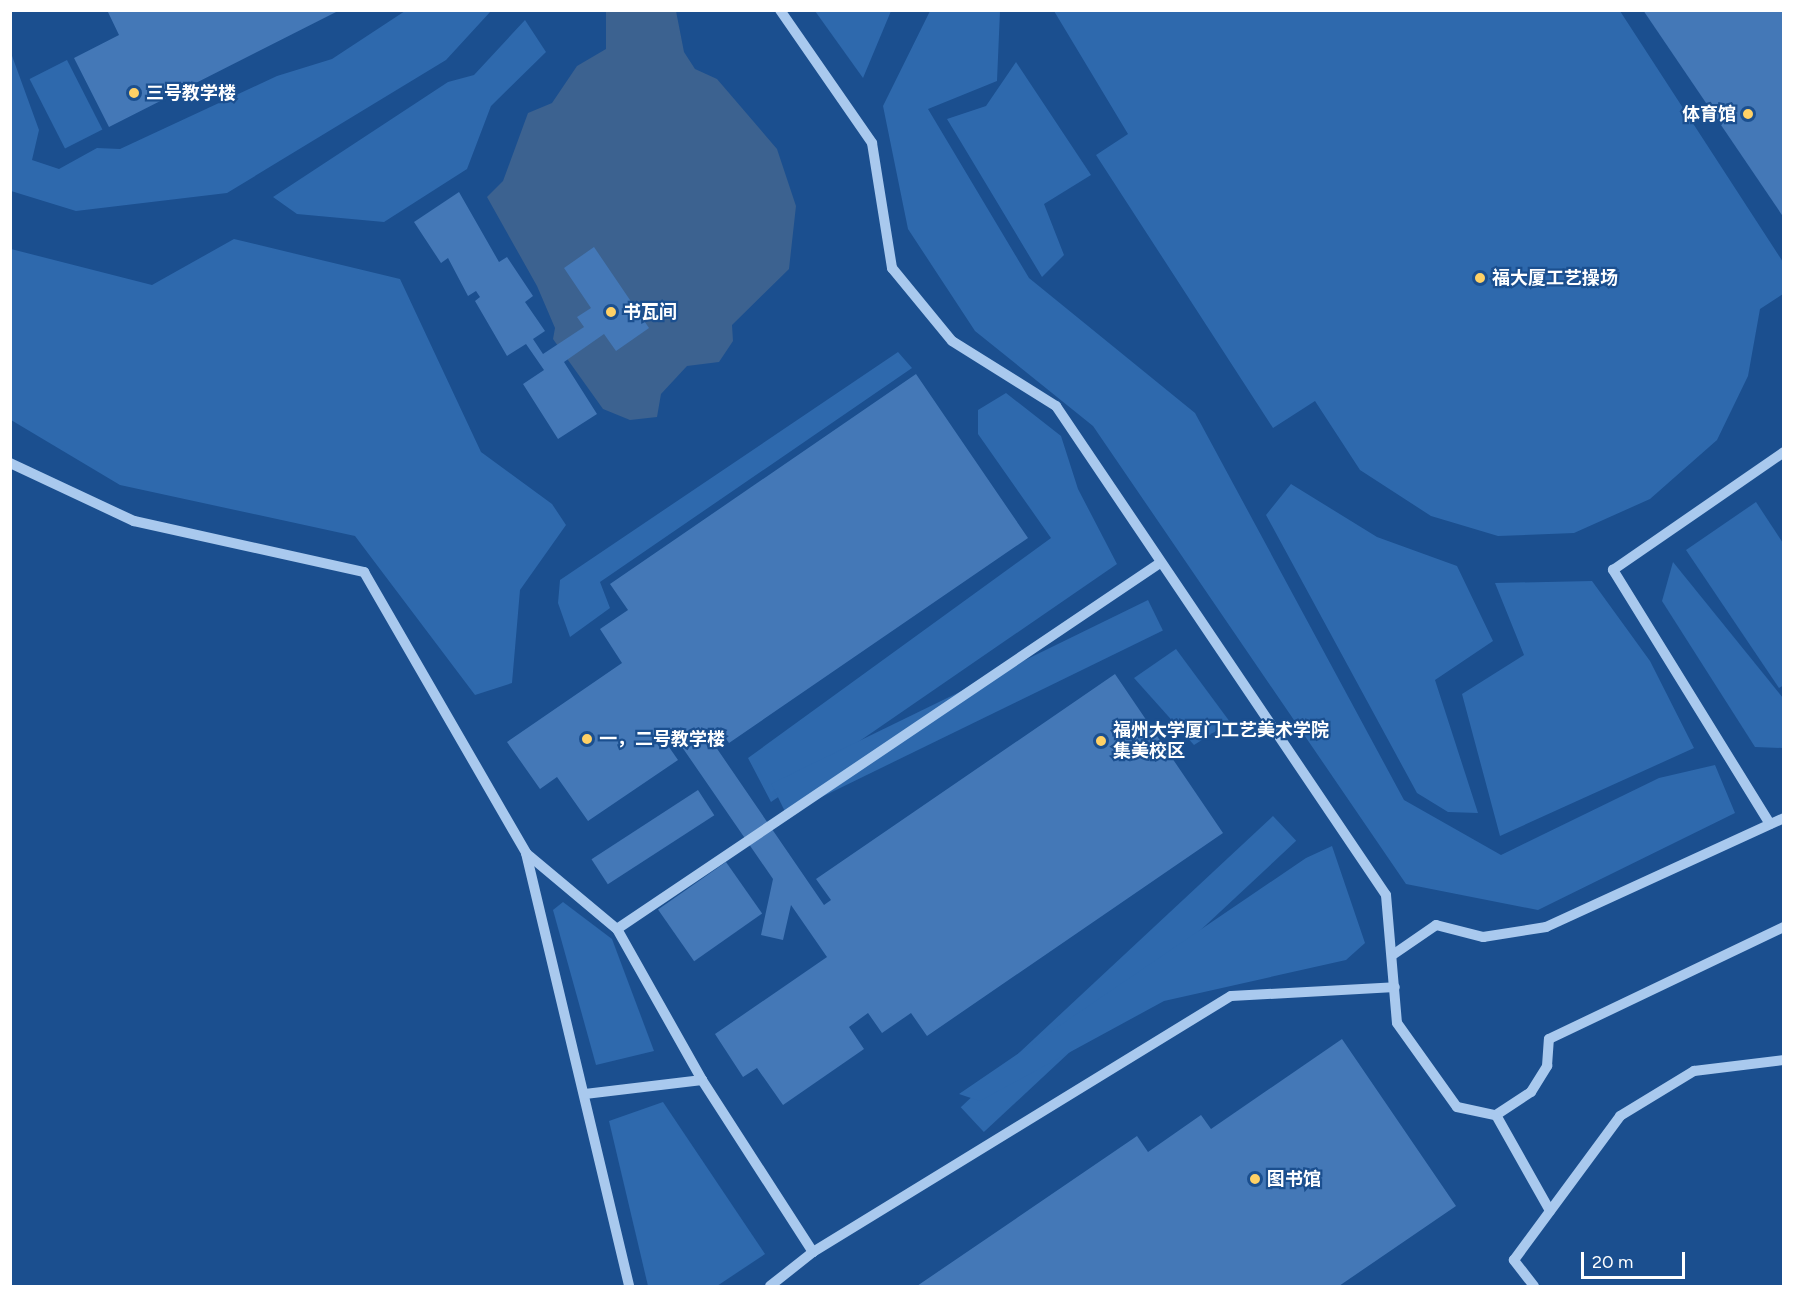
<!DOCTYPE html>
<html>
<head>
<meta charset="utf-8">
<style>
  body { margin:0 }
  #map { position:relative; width:1794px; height:1297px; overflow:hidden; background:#1b4f8f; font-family:Figtree,"Noto Sans SC",sans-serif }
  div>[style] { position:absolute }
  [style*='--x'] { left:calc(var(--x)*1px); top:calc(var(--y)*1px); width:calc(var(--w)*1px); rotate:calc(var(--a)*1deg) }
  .green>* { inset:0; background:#2e69ad; transform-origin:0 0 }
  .water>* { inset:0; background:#3c6290 }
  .building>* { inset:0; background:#4478b7; transform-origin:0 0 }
  .minor>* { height:10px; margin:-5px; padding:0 5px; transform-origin:5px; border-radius:5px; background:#a9c9ee }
  .dots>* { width:16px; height:16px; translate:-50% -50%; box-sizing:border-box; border:3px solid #1b4f8f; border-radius:50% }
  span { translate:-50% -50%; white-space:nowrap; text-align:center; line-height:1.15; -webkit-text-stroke:4.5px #1b4f8f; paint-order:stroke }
  .poi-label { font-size:18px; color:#fff; font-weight:700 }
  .left { translate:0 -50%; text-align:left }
  .right { translate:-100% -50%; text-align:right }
  .frame { position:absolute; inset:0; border:12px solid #fff; pointer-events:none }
  .scale { position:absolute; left:1581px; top:1252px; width:104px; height:27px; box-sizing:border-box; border:3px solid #fff; border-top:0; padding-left:8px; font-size:18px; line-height:21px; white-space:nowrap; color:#fff; -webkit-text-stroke:4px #1b4f8f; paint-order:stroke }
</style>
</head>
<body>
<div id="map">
  <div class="green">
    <i style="clip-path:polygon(405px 11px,491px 11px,446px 60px,227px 193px,76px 211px,11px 191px,11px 53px,39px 130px,32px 160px,59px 169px,97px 148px,120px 149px,277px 76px,332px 59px)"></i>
    <i style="clip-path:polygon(815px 11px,891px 11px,863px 78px)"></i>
    <i style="clip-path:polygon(930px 11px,1000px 11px,997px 81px,928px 109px,1029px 278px,1195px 413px,1404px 800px,1501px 855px,1659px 778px,1715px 765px,1735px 813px,1538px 910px,1406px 884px,1093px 426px,975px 331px,908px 229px,883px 106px)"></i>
    <i style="clip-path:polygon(1054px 11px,1620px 11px,1783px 262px,1783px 294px,1760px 309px,1748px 376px,1717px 440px,1650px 499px,1574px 533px,1498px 536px,1431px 516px,1360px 470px,1315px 401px,1273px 428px,1096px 155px,1128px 134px)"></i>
    <i style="clip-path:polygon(525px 20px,546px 52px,491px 106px,467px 169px,384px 222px,297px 214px,273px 197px,448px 82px,474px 75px)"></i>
    <i style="left:67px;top:60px;width:78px;height:42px;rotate:63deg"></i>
    <i style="clip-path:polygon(1016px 62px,1091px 175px,1044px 204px,1064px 255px,1042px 277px,947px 119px,986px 106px)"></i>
    <i style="clip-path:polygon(234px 239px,400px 279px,481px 452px,552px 504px,566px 525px,520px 590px,512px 683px,475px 695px,355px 536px,120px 485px,11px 420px,11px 249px,152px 285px)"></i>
    <i style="clip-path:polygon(898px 352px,912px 368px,600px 582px,610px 608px,570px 637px,558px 603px,560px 580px)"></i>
    <i style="clip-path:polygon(1006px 393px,1061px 436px,1078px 489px,1117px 564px,771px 802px,748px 758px,1051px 538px,978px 434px,978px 410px)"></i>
    <i style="clip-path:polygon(1291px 484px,1377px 537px,1457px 566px,1493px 641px,1435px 680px,1478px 813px,1448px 812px,1417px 793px,1266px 515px)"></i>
    <i style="clip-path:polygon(1756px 502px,1783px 543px,1784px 685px,1779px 688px,1686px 550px)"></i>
    <i style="clip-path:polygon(1673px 562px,1783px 698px,1783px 748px,1755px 747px,1662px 601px)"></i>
    <i style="clip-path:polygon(1592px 581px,1650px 661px,1694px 748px,1500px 836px,1462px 694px,1524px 655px,1495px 583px)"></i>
    <i style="left:1148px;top:600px;width:34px;height:419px;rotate:64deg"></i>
    <i style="clip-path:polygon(1176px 649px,1230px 722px,1194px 745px,1134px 678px)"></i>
    <i style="left:1273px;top:816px;width:34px;height:427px;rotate:47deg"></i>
    <i style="clip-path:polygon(1332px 846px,1365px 943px,1346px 960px,1164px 1001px,980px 1101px,959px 1094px,1306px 858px)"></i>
    <i style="clip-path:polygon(563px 902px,612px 939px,654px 1051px,596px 1065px,553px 910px)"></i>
    <i style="clip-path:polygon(663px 1102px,765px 1254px,717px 1286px,648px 1286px,609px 1121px)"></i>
  </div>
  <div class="water">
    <i style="clip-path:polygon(606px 11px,676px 11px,684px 52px,695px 69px,717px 79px,777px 149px,796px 206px,789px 269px,732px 325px,733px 341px,719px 362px,687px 366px,661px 394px,657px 417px,630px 420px,603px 409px,553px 339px,555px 328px,537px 286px,487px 197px,503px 181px,528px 113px,552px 103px,577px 66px,606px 49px)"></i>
  </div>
  <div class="building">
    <i style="clip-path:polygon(107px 10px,340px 10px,109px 127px,74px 58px,119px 35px)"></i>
    <i style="clip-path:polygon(1643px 10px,1784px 10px,1784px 218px)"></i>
    <i style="clip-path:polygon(459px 192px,499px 262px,507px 257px,533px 296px,525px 302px,545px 331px,533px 339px,543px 354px,584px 327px,577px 317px,591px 308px,564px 268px,594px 247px,649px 328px,616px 351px,604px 334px,564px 362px,597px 414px,558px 439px,523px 384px,544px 370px,526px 344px,507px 356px,475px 301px,480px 297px,476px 291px,468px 296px,448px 258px,441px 263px,414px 222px)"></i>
    <i style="clip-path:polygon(916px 374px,1028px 538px,729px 743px,718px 727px,707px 734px,824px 905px,831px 900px,816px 879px,1115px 674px,1223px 833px,927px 1036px,911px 1013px,882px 1033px,868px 1013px,849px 1027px,864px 1049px,783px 1105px,757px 1068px,743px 1077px,715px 1034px,827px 957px,791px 905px,783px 940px,761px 935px,773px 879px,671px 731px,662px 737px,678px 760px,588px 821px,557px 777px,540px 789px,507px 742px,622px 663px,600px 629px,628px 610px,610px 584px)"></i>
    <i style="left:698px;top:790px;width:30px;height:127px;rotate:57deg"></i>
    <i style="left:726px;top:862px;width:63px;height:83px;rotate:55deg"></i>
    <i style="clip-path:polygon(1342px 1039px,1456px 1206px,1339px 1286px,917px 1286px,1137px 1136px,1148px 1152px,1201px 1115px,1211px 1129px)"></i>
  </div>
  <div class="minor">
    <i style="--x:780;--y:10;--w:162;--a:55.3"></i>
    <i style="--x:872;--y:143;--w:127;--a:80.9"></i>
    <i style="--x:892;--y:268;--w:94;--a:50.6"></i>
    <i style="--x:952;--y:341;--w:123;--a:32"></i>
    <i style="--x:1056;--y:406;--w:590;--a:55.99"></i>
    <i style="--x:1386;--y:895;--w:128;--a:85.1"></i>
    <i style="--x:1397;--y:1023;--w:103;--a:54.5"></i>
    <i style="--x:1457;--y:1107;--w:40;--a:12"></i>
    <i style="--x:1496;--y:1115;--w:42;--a:-33.3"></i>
    <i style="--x:1531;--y:1092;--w:31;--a:-58"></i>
    <i style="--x:1547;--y:1066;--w:27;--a:-86"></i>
    <i style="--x:1549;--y:1039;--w:260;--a:-25.5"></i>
    <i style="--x:10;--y:463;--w:137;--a:25.1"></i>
    <i style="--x:134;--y:521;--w:236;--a:12.5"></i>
    <i style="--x:364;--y:572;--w:324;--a:60"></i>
    <i style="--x:526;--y:853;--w:445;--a:76.6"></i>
    <i style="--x:1770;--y:824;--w:299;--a:-121.7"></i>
    <i style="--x:1613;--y:570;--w:208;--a:-34.6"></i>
    <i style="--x:526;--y:853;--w:119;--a:39.9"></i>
    <i style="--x:617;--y:929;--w:655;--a:-33.98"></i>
    <i style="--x:617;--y:929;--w:173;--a:60.6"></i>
    <i style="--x:702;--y:1080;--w:205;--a:57.2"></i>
    <i style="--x:1394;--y:954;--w:51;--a:-34.6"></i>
    <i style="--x:1436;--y:925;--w:49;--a:14.3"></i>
    <i style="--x:1483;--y:937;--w:64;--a:-9"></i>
    <i style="--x:1546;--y:927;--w:262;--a:-24.6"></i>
    <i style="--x:585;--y:1094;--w:118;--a:-6.8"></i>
    <i style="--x:1496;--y:1115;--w:110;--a:60.6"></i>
    <i style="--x:770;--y:1286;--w:55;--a:-38.3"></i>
    <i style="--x:813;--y:1252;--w:490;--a:-31.5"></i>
    <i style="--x:1231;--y:996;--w:164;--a:-3.1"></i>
    <i style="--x:1534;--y:1286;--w:33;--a:-128"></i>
    <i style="--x:1514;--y:1260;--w:179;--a:-53.6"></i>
    <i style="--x:1620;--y:1116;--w:87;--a:-31.3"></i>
    <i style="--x:1694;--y:1071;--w:91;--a:-7"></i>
  </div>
  <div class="dots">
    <i style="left:134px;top:93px;background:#ffd166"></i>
    <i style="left:1748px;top:114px;background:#ffd166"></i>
    <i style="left:1480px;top:278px;background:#ffd166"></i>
    <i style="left:611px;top:312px;background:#ffd166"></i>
    <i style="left:587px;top:739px;background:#ffd166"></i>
    <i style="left:1101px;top:741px;background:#ffd166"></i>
    <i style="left:1255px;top:1179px;background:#ffd166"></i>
  </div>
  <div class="poi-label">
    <span class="left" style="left:146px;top:93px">三号教学楼</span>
    <span class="right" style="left:1736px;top:114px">体育馆</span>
    <span class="left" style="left:1492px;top:278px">福大厦工艺操场</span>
    <span class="left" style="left:623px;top:312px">书瓦间</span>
    <span class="left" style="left:1113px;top:741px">福州大学厦门工艺美术学院<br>集美校区</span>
    <span class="left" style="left:599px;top:739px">一，二号教学楼</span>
    <span class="left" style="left:1267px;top:1179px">图书馆</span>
  </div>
  <div class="frame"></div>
  <div class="scale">20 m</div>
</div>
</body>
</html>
